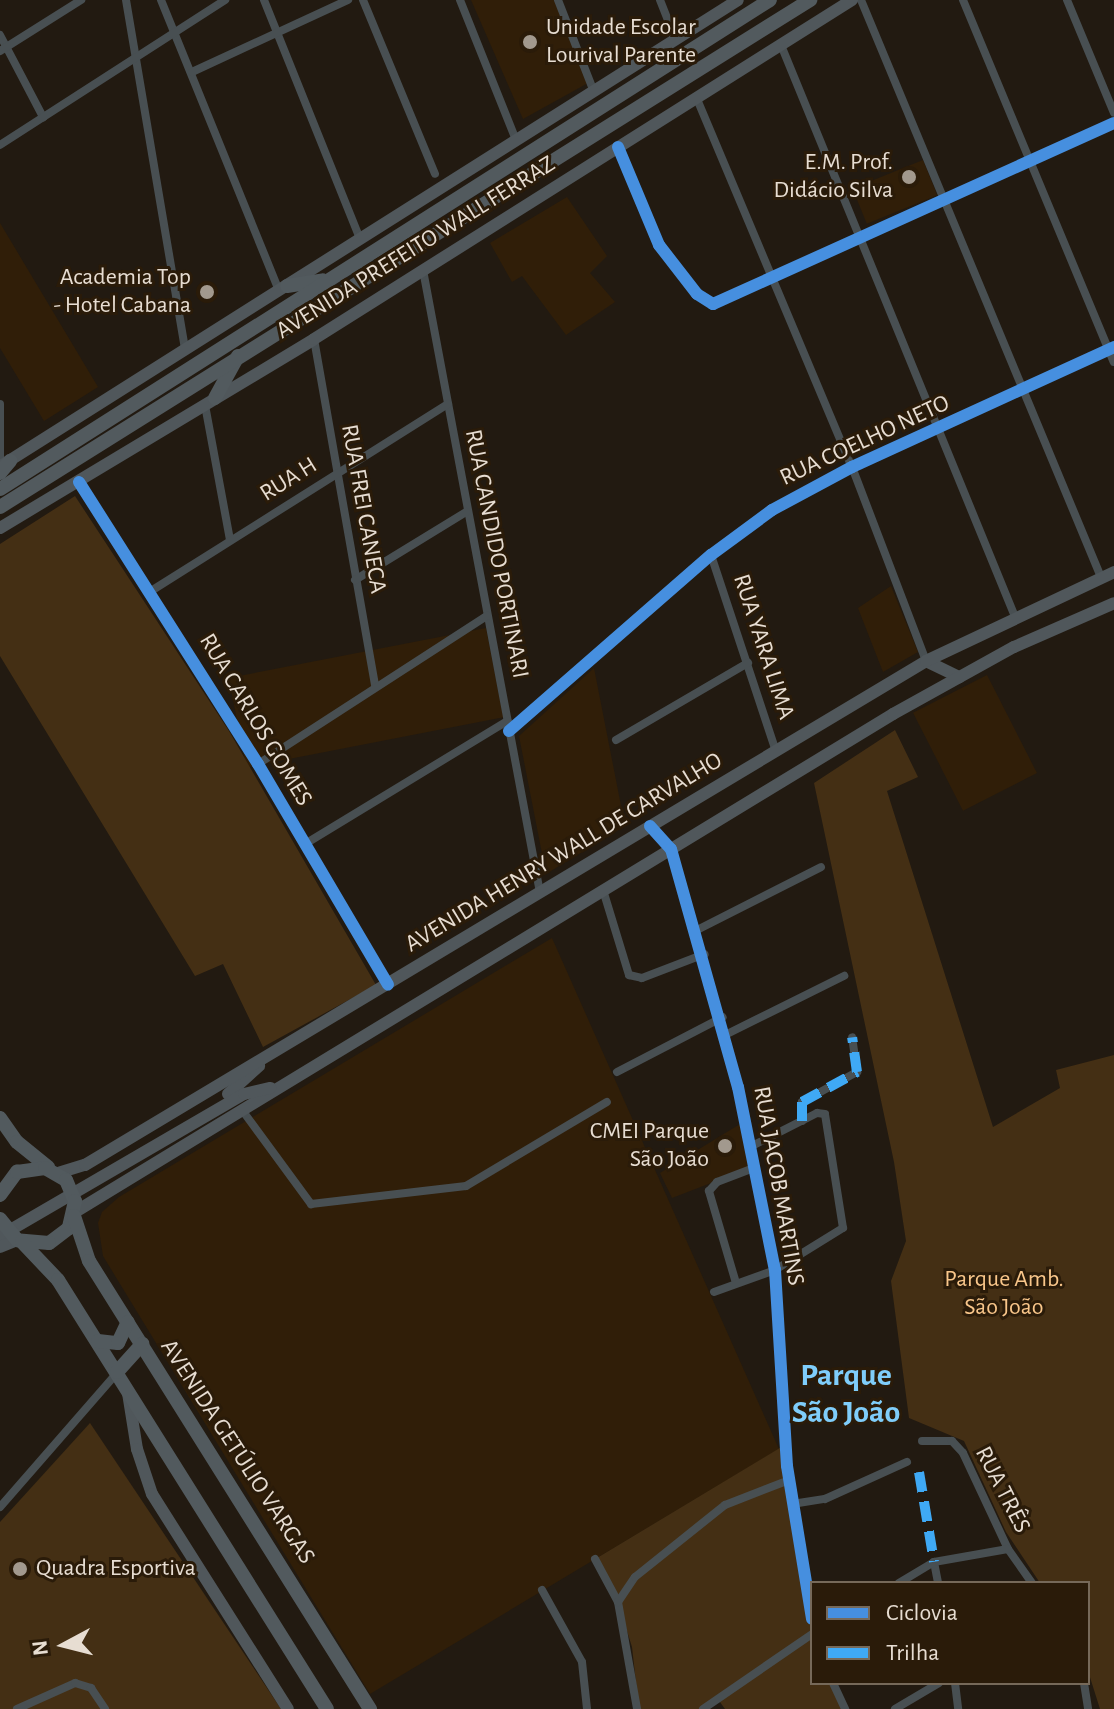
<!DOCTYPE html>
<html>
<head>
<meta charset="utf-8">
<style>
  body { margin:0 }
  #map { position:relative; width:1114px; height:1709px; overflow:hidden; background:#221a11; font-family:"Alegreya Sans",sans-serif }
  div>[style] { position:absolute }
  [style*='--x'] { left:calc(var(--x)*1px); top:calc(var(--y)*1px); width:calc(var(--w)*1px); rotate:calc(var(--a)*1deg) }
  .built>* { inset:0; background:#301e08; transform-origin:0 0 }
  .green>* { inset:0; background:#442f14 }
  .minor>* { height:8px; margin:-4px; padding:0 4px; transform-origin:4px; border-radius:4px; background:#484f52 }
  .primary>* { height:12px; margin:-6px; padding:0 6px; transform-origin:6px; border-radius:6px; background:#50575b }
  .trunk>* { height:14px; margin:-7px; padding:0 7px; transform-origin:7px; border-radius:7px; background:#525a5e }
  .quiet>* { height:10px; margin-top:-5px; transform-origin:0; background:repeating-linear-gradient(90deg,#3fa9f5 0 20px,transparent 0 30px) }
  .cycleway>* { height:12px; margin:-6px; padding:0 6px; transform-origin:6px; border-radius:6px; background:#468fdf }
  .dots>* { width:22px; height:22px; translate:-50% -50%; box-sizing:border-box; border:4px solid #2a1b09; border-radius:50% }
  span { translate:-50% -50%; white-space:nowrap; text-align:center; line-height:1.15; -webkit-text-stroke:6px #2a1b09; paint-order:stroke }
  .poi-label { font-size:24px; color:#e7ddd2 }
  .left { translate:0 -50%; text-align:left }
  .right { translate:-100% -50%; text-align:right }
  .street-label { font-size:24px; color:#e7ddd2 }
  .park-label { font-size:24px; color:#f9c68a }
  .district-label { font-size:32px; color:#7fcdfa; font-weight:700 }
  .legend { position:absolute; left:810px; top:1581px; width:280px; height:104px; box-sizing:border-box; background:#2a1b09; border:2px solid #766959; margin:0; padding:10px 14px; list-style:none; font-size:24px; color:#e7ddd2 }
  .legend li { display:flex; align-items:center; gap:16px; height:40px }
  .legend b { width:40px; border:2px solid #766959 }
  .north { position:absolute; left:24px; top:1605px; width:80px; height:80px; -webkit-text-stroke:6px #2a1b09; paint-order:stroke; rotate:263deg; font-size:22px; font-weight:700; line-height:32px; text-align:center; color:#e7ddd2 }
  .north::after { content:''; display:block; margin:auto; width:28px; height:36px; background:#e7ddd2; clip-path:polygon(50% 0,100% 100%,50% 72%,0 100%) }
</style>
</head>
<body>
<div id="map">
  <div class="built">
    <i style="clip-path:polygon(471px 0,554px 0,588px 83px,523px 119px)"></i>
    <i style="left:923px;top:160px;width:38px;height:76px;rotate:68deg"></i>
    <i style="clip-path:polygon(567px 197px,607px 256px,590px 273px,615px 302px,566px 335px,522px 276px,512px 282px,490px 243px)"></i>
    <i style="clip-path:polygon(0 223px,98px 387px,44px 421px,0 348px)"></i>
    <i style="clip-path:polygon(891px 586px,918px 652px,883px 672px,858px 608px)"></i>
    <i style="left:486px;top:628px;width:91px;height:262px;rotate:79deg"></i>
    <i style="clip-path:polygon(594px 668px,625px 826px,546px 874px,519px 736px)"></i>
    <i style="left:987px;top:675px;width:110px;height:83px;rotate:63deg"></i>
    <i style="clip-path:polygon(552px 938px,779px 1449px,370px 1694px,103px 1256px,98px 1223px,102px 1212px,119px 1197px)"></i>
    <i style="clip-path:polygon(740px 1124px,750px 1168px,672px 1198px,660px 1173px)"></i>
  </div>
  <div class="green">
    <i style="clip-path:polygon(75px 496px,229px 731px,376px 985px,263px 1047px,223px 964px,195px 976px,0 656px,0 544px)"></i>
    <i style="clip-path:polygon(895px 730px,918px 777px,887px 791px,993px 1127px,1060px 1088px,1056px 1070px,1114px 1055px,1114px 1709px,1100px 1709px,1088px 1671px,1088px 1583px,1040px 1583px,1006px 1532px,964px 1441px,909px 1418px,891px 1281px,906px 1241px,894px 1162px,814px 783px)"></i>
    <i style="clip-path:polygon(90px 1423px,281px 1709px,0 1709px,0 1522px)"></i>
    <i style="clip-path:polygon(783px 1446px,812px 1625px,812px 1683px,833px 1683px,845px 1709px,725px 1709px,717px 1698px,701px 1709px,639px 1709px,632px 1647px,618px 1602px,597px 1558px)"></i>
  </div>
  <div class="minor">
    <i style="--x:126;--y:0;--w:355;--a:80.4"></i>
    <i style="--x:161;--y:0;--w:314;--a:67.9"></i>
    <i style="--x:264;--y:0;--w:258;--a:68.1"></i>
    <i style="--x:363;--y:0;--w:188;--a:67.5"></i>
    <i style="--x:460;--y:0;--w:151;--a:68.2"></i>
    <i style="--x:558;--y:0;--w:99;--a:68.6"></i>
    <i style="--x:660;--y:0;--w:41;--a:68.5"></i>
    <i style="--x:861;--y:0;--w:625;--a:67.42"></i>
    <i style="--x:963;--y:0;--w:392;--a:67.4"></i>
    <i style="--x:1067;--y:0;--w:122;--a:67.4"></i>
    <i style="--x:0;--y:35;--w:93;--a:62.3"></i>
    <i style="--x:781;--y:45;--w:620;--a:67.74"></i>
    <i style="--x:0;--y:51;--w:96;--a:-32.2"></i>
    <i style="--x:192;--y:72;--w:172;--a:-24.8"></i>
    <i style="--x:697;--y:99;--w:399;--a:67.2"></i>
    <i style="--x:852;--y:467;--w:208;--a:69.1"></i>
    <i style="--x:0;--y:145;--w:268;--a:-32.8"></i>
    <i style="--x:618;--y:147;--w:106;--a:67.3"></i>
    <i style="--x:659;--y:245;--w:62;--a:52.2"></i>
    <i style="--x:697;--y:294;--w:19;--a:32"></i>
    <i style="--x:713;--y:304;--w:440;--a:-24.3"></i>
    <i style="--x:423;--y:270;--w:634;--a:79.36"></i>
    <i style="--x:314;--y:339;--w:352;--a:80"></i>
    <i style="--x:0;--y:404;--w:54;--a:90"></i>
    <i style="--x:205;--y:405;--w:137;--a:79.5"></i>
    <i style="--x:79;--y:482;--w:334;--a:57.6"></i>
    <i style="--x:258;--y:764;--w:256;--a:59.5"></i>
    <i style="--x:711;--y:555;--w:206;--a:71.7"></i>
    <i style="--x:355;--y:580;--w:130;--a:-31.5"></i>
    <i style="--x:151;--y:591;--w:351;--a:-32.2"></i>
    <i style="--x:509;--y:731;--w:268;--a:-41.1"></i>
    <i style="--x:711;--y:555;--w:76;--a:-36.4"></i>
    <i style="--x:772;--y:510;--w:91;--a:-28.3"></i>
    <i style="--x:852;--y:467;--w:288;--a:-24.6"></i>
    <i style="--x:616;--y:740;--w:153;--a:-30.3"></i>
    <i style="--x:258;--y:764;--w:273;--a:-32.9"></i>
    <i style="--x:650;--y:826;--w:31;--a:48"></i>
    <i style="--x:671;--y:849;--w:247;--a:74.3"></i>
    <i style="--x:738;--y:1087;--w:187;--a:78.6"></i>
    <i style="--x:775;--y:1270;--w:196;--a:86.5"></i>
    <i style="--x:787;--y:1466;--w:155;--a:80.7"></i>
    <i style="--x:305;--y:844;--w:237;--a:-31.3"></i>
    <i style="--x:603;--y:890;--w:89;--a:73"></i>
    <i style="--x:629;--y:975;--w:13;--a:13"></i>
    <i style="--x:642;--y:978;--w:67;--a:-20.9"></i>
    <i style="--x:697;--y:930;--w:139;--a:-26.9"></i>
    <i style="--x:727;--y:1034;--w:131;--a:-26.4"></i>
    <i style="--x:617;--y:1072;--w:119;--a:-27.4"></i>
    <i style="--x:242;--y:1110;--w:117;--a:53.7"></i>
    <i style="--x:311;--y:1204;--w:156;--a:-6.6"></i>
    <i style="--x:466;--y:1186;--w:164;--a:-30.8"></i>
    <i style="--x:802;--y:1121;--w:19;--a:-90"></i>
    <i style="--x:802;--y:1102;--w:63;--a:-28.6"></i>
    <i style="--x:857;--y:1072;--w:35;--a:-98"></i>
    <i style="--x:736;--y:1283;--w:96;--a:-106.4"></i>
    <i style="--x:709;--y:1191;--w:12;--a:-48"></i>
    <i style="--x:717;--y:1182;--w:40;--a:-21"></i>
    <i style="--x:714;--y:1292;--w:65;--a:-19.8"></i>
    <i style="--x:775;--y:1270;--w:80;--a:-31.7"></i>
    <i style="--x:843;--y:1228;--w:115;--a:-99"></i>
    <i style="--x:825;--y:1114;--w:8;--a:-173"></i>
    <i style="--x:817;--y:1113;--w:75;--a:153.1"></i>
    <i style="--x:922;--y:1441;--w:30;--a:0"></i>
    <i style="--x:952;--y:1441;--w:16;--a:47"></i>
    <i style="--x:963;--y:1453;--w:106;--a:64.9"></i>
    <i style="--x:1008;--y:1549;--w:42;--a:54.8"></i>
    <i style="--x:792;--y:1504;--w:33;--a:-9"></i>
    <i style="--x:825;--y:1499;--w:90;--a:-24.3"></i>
    <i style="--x:0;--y:1507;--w:178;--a:-48.9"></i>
    <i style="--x:595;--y:1559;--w:49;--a:61.9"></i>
    <i style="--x:618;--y:1602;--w:109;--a:79.9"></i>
    <i style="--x:934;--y:1562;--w:21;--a:79"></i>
    <i style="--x:899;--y:1583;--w:41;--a:-31"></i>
    <i style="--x:934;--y:1562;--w:75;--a:-10"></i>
    <i style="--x:542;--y:1590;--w:82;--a:60.9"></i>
    <i style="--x:582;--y:1662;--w:47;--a:83.9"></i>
    <i style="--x:618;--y:1602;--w:30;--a:-56"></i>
    <i style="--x:635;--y:1577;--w:115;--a:-38.7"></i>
    <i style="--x:725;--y:1505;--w:69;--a:-21.3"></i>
    <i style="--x:833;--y:1683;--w:29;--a:65"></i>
    <i style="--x:955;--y:1683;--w:26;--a:83"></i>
    <i style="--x:1084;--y:1683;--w:26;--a:81"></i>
    <i style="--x:17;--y:1709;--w:64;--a:-24.1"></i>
    <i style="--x:75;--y:1683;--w:17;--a:17"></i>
    <i style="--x:91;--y:1688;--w:25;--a:56"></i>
    <i style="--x:703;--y:1709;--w:132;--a:-34.5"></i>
    <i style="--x:895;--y:1709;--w:51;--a:-30.6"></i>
  </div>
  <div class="primary">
    <i style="--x:4;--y:464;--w:868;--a:-32.3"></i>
    <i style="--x:0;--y:528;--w:366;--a:-31"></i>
    <i style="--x:314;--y:339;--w:636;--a:-32.22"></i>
    <i style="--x:926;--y:661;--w:37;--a:26"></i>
    <i style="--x:228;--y:1094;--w:42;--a:-42.1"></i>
    <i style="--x:58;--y:1173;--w:28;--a:-17"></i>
    <i style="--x:85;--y:1165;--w:980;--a:-30.93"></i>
    <i style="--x:926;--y:661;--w:208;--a:-25.3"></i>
    <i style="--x:75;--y:1212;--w:958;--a:-31.33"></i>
    <i style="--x:893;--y:714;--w:138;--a:-29"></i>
    <i style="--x:1014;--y:647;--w:109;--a:-23.7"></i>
    <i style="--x:0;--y:1236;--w:282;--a:-30.2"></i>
    <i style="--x:244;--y:1094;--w:27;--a:-13"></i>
    <i style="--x:0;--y:1247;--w:18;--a:-22"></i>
    <i style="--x:128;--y:1393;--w:57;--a:80.9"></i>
    <i style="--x:137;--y:1449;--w:47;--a:71.6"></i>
    <i style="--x:152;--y:1494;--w:254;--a:57.7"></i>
  </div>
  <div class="trunk">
    <i style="--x:287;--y:286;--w:36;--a:-9"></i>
    <i style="--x:215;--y:398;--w:48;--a:-61.3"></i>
    <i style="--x:0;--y:473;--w:16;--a:-50"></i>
    <i style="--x:0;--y:489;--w:912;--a:-32.42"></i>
    <i style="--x:0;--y:507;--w:956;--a:-32.04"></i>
    <i style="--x:0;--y:1118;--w:29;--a:55"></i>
    <i style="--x:17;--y:1142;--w:40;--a:39"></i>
    <i style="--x:0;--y:1195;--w:29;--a:-54"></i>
    <i style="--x:17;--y:1172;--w:28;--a:-8"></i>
    <i style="--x:45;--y:1168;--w:24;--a:30"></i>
    <i style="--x:66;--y:1180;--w:23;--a:67"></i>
    <i style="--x:75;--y:1201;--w:28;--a:103"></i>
    <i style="--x:69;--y:1228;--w:25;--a:143"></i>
    <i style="--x:49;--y:1243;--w:32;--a:-175"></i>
    <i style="--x:17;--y:1240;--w:27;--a:-129"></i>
    <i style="--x:74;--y:1216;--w:47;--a:71.6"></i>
    <i style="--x:89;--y:1261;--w:529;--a:57.9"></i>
    <i style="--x:22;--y:1242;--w:52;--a:46.5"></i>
    <i style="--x:58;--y:1280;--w:506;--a:57.91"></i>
    <i style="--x:98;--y:1341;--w:20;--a:6"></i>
    <i style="--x:118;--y:1343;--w:23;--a:-65"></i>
    <i style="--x:117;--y:1372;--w:38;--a:-48"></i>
  </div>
  <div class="quiet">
    <i style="--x:802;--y:1121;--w:19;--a:-90"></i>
    <i style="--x:802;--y:1102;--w:63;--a:-28.6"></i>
    <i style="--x:857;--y:1072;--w:35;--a:-98"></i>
    <i style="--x:919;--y:1472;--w:91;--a:80.5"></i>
  </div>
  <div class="cycleway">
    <i style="--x:618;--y:147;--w:106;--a:67.3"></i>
    <i style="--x:659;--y:245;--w:62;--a:52.2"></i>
    <i style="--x:697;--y:294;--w:19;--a:32"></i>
    <i style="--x:713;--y:304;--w:440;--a:-24.3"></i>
    <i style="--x:79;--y:482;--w:334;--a:57.6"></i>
    <i style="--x:258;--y:764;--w:256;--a:59.5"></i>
    <i style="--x:509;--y:731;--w:268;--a:-41.1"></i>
    <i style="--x:711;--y:555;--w:76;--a:-36.4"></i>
    <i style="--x:772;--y:510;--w:91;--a:-28.3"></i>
    <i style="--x:852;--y:467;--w:288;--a:-24.6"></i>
    <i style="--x:650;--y:826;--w:31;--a:48"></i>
    <i style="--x:671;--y:849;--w:247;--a:74.3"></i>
    <i style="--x:738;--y:1087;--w:187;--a:78.6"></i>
    <i style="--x:775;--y:1270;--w:196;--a:86.5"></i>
    <i style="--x:787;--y:1466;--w:155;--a:80.7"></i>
  </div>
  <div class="dots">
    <i style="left:530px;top:42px;background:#a2998e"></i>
    <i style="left:909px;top:177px;background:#a2998e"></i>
    <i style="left:207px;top:292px;background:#a2998e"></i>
    <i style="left:725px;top:1146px;background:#a2998e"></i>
    <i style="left:20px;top:1569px;background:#a2998e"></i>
  </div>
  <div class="poi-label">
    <span class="left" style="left:546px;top:42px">Unidade Escolar<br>Lourival Parente</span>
    <span class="right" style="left:893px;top:177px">E.M. Prof.<br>Didácio Silva</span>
    <span class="right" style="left:191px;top:292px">Academia Top<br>- Hotel Cabana</span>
    <span class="right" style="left:709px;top:1146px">CMEI Parque<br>São João</span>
    <span class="left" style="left:36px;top:1569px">Quadra Esportiva</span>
  </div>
  <div class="street-label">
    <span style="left:416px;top:248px;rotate:-32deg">AVENIDA PREFEITO WALL FERRAZ</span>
    <span style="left:865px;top:441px;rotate:-25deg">RUA COELHO NETO</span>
    <span style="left:289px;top:480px;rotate:-32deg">RUA H</span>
    <span style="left:363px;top:509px;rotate:80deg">RUA FREI CANECA</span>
    <span style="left:496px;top:554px;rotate:79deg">RUA CANDIDO PORTINARI</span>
    <span style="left:763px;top:647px;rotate:72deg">RUA YARA LIMA</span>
    <span style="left:255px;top:720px;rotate:59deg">RUA CARLOS GOMES</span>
    <span style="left:564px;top:853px;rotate:-31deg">AVENIDA HENRY WALL DE CARVALHO</span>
    <span style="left:778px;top:1186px;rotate:80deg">RUA JACOB MARTINS</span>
    <span style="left:237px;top:1452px;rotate:57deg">AVENIDA GETÚLIO VARGAS</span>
    <span style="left:1002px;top:1490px;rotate:63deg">RUA TRÊS</span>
  </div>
  <div class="park-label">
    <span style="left:1004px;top:1294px">Parque Amb.<br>São João</span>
  </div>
  <div class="district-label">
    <span style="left:846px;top:1394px">Parque<br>São João</span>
  </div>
  <ul class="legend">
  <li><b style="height:10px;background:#468fdf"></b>Ciclovia</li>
  <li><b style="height:10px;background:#3fa9f5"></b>Trilha</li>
  </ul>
  <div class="north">N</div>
</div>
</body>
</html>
